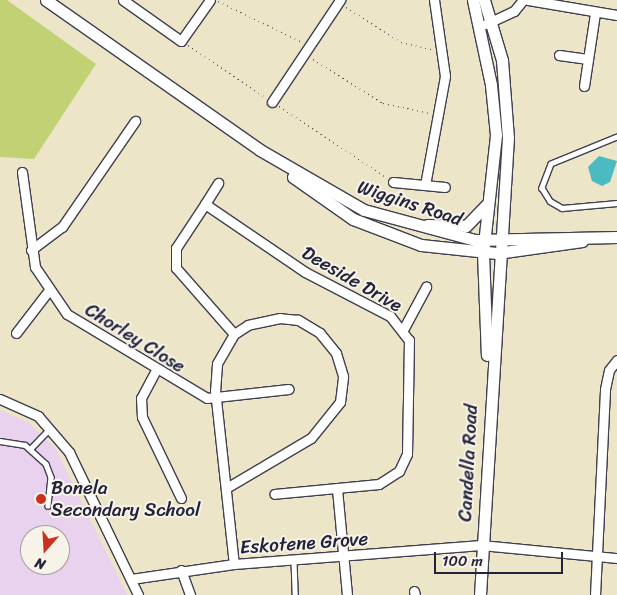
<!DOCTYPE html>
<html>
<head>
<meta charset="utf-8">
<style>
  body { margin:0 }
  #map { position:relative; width:617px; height:595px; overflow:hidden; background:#ece5c7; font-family:Sriracha,sans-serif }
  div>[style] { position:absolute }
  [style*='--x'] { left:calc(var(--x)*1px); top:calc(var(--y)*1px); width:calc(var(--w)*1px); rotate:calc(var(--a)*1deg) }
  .built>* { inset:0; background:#e9d2ed }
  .green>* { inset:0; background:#c2d173 }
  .water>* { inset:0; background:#4cbac3 }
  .path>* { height:1px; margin-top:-0.5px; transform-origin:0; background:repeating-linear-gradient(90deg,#403f50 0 1px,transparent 0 5px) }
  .roads { filter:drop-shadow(1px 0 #403f50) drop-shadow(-1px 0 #403f50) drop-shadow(0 1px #403f50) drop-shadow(0 -1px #403f50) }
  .service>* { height:4.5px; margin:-2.25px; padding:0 2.25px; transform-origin:2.25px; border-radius:2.25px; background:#fff }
  .minor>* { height:9px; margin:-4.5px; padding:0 4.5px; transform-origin:4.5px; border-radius:4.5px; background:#fff }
  .tertiary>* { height:11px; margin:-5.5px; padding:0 5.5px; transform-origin:5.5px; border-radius:5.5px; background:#fff }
  .dots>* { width:14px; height:14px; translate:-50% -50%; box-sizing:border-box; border:2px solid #f7f3e8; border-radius:50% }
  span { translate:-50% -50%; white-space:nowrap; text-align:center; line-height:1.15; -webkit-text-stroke:4px #f7f3e8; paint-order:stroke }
  .street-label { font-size:19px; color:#22223b }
  .poi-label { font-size:19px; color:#22223b }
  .left { translate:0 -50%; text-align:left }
  .north { position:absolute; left:20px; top:525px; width:50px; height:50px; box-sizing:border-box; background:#f7f3e8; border:1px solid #a29fa3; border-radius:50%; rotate:199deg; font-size:14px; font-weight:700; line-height:20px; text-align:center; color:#22223b }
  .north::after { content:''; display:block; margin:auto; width:18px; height:22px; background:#c8321e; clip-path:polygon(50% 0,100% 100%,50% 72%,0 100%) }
  .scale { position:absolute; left:434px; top:552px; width:129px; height:22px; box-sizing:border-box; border:2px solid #22223b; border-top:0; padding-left:6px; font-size:15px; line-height:18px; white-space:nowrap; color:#22223b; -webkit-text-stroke:4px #f7f3e8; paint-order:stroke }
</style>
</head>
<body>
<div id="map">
  <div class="built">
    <i style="clip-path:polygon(evenodd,0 410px,28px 422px,56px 449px,127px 595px,0 595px,0 410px,30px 535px,60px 535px,60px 565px,30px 565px,30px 535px)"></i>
  </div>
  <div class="green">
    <i style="clip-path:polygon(0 0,7px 0,96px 64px,34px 159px,0 157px)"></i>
  </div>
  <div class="water">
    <i style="clip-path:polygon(599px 156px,617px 161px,610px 182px,602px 186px,592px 181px,588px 167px)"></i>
  </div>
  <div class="path">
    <i style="--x:218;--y:1;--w:93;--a:26"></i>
    <i style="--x:346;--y:7;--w:65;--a:32.5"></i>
    <i style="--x:401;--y:42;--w:31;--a:13"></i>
    <i style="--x:188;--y:45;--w:93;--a:34"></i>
    <i style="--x:313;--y:59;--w:83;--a:32.2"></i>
    <i style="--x:383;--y:103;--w:48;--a:12"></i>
    <i style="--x:279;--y:106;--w:128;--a:33.6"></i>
  </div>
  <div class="roads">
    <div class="service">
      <i style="--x:617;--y:137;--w:71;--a:157.8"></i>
      <i style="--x:551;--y:164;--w:26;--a:111"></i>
      <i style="--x:542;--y:188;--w:15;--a:58"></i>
      <i style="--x:550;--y:201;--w:14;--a:30"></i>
      <i style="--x:562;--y:208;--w:55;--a:-5.2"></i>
      <i style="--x:0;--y:441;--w:25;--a:9"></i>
      <i style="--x:25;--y:445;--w:28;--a:42"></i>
      <i style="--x:46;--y:464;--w:14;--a:69"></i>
      <i style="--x:51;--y:477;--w:29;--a:96"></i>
      <i style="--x:30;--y:449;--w:29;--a:-46"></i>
      <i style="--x:294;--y:561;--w:34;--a:88"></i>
    </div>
    <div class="minor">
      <i style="--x:123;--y:0;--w:71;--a:35.3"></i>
      <i style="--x:181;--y:41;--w:50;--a:-54.7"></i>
      <i style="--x:528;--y:0;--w:90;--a:9.6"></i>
      <i style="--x:486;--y:24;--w:31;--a:-25"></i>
      <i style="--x:514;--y:11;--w:14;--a:-51"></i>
      <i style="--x:559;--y:55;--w:29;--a:8"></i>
      <i style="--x:584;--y:86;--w:74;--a:-81.4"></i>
      <i style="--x:272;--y:102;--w:123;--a:-56.3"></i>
      <i style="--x:22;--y:172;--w:96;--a:82.2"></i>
      <i style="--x:35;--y:267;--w:57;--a:55.8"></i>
      <i style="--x:67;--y:314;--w:163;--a:31"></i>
      <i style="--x:207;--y:398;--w:82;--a:-6.3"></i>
      <i style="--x:393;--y:182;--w:52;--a:5.5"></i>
      <i style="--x:425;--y:185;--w:111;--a:-79.6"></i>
      <i style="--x:445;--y:76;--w:77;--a:-98.2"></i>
      <i style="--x:205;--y:204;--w:25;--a:-58"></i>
      <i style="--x:31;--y:250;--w:39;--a:-37"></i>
      <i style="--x:62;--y:227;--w:129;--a:-55.4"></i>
      <i style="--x:404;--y:328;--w:47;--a:-61.8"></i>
      <i style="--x:16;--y:333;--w:54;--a:-52.5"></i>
      <i style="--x:234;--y:334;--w:88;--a:-131.3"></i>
      <i style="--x:176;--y:268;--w:20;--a:-90"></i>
      <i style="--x:176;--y:248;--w:53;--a:-56.6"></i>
      <i style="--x:205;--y:204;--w:121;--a:34.2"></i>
      <i style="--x:305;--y:272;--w:96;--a:27.4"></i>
      <i style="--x:390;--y:316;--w:31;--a:52"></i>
      <i style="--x:409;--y:340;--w:114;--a:91"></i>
      <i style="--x:407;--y:454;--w:19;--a:115"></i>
      <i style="--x:399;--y:471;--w:24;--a:147"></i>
      <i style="--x:379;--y:484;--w:105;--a:174.6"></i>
      <i style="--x:156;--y:370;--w:32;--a:118"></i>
      <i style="--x:141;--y:398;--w:19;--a:87"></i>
      <i style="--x:142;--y:417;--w:90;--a:64.3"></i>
      <i style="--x:0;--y:399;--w:42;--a:24.1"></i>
      <i style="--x:38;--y:416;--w:48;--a:49.3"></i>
      <i style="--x:69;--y:452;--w:159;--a:64.2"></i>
      <i style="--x:228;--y:487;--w:96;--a:-30.6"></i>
      <i style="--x:311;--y:438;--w:46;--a:-51.1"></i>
      <i style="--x:340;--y:402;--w:26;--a:-83"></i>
      <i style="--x:343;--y:376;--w:24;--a:-107"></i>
      <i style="--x:336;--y:353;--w:26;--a:-129"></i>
      <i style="--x:320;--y:333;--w:26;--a:-149"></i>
      <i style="--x:298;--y:320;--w:18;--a:-174"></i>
      <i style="--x:280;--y:318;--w:33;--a:168"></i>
      <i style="--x:248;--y:325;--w:17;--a:147"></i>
      <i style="--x:234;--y:334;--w:34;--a:120"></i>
      <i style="--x:217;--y:364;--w:26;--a:94"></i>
      <i style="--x:215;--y:390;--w:175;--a:83.8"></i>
      <i style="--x:337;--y:489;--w:106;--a:84.6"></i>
      <i style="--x:181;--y:570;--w:27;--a:70"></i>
      <i style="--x:131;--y:579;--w:104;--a:-8.3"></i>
      <i style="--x:234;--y:564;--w:248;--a:-4.4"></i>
      <i style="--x:481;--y:545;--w:137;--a:5.5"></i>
      <i style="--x:414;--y:591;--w:4;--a:76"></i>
      <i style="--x:595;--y:595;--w:206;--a:-87.2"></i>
      <i style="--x:605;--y:389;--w:19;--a:-78"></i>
      <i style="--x:609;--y:370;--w:13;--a:-51"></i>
    </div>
    <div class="tertiary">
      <i style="--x:46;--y:0;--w:261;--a:35"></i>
      <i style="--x:260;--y:150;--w:120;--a:30"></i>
      <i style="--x:364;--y:210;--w:115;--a:15.1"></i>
      <i style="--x:475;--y:240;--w:142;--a:-1.2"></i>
      <i style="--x:473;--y:0;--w:87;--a:78"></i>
      <i style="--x:491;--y:85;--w:50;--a:84.3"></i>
      <i style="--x:496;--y:135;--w:119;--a:96.3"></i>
      <i style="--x:483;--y:253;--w:102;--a:87.8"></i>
      <i style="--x:293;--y:177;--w:73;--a:35"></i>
      <i style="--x:353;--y:219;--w:73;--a:20.9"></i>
      <i style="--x:421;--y:245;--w:76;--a:6"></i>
      <i style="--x:497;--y:253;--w:86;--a:-8"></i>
      <i style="--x:427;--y:225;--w:39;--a:1"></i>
      <i style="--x:466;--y:226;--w:29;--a:-46"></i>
      <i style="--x:480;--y:595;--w:458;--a:-86.5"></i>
      <i style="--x:508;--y:138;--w:78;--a:-94.4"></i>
      <i style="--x:502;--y:60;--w:63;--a:-106.7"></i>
    </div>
  </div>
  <div class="dots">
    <i style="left:41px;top:499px;background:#c8321e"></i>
  </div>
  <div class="street-label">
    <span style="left:410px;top:203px;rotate:18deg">Wiggins Road</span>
    <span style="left:352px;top:279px;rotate:30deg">Deeside Drive</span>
    <span style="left:135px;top:338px;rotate:32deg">Chorley Close</span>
    <span style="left:468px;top:463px;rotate:-87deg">Candella Road</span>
    <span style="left:304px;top:543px;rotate:-4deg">Eskotene Grove</span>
  </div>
  <div class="poi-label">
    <span class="left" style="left:51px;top:499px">Bonela<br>Secondary School</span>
  </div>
  <div class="north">N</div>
  <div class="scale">100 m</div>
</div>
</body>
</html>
